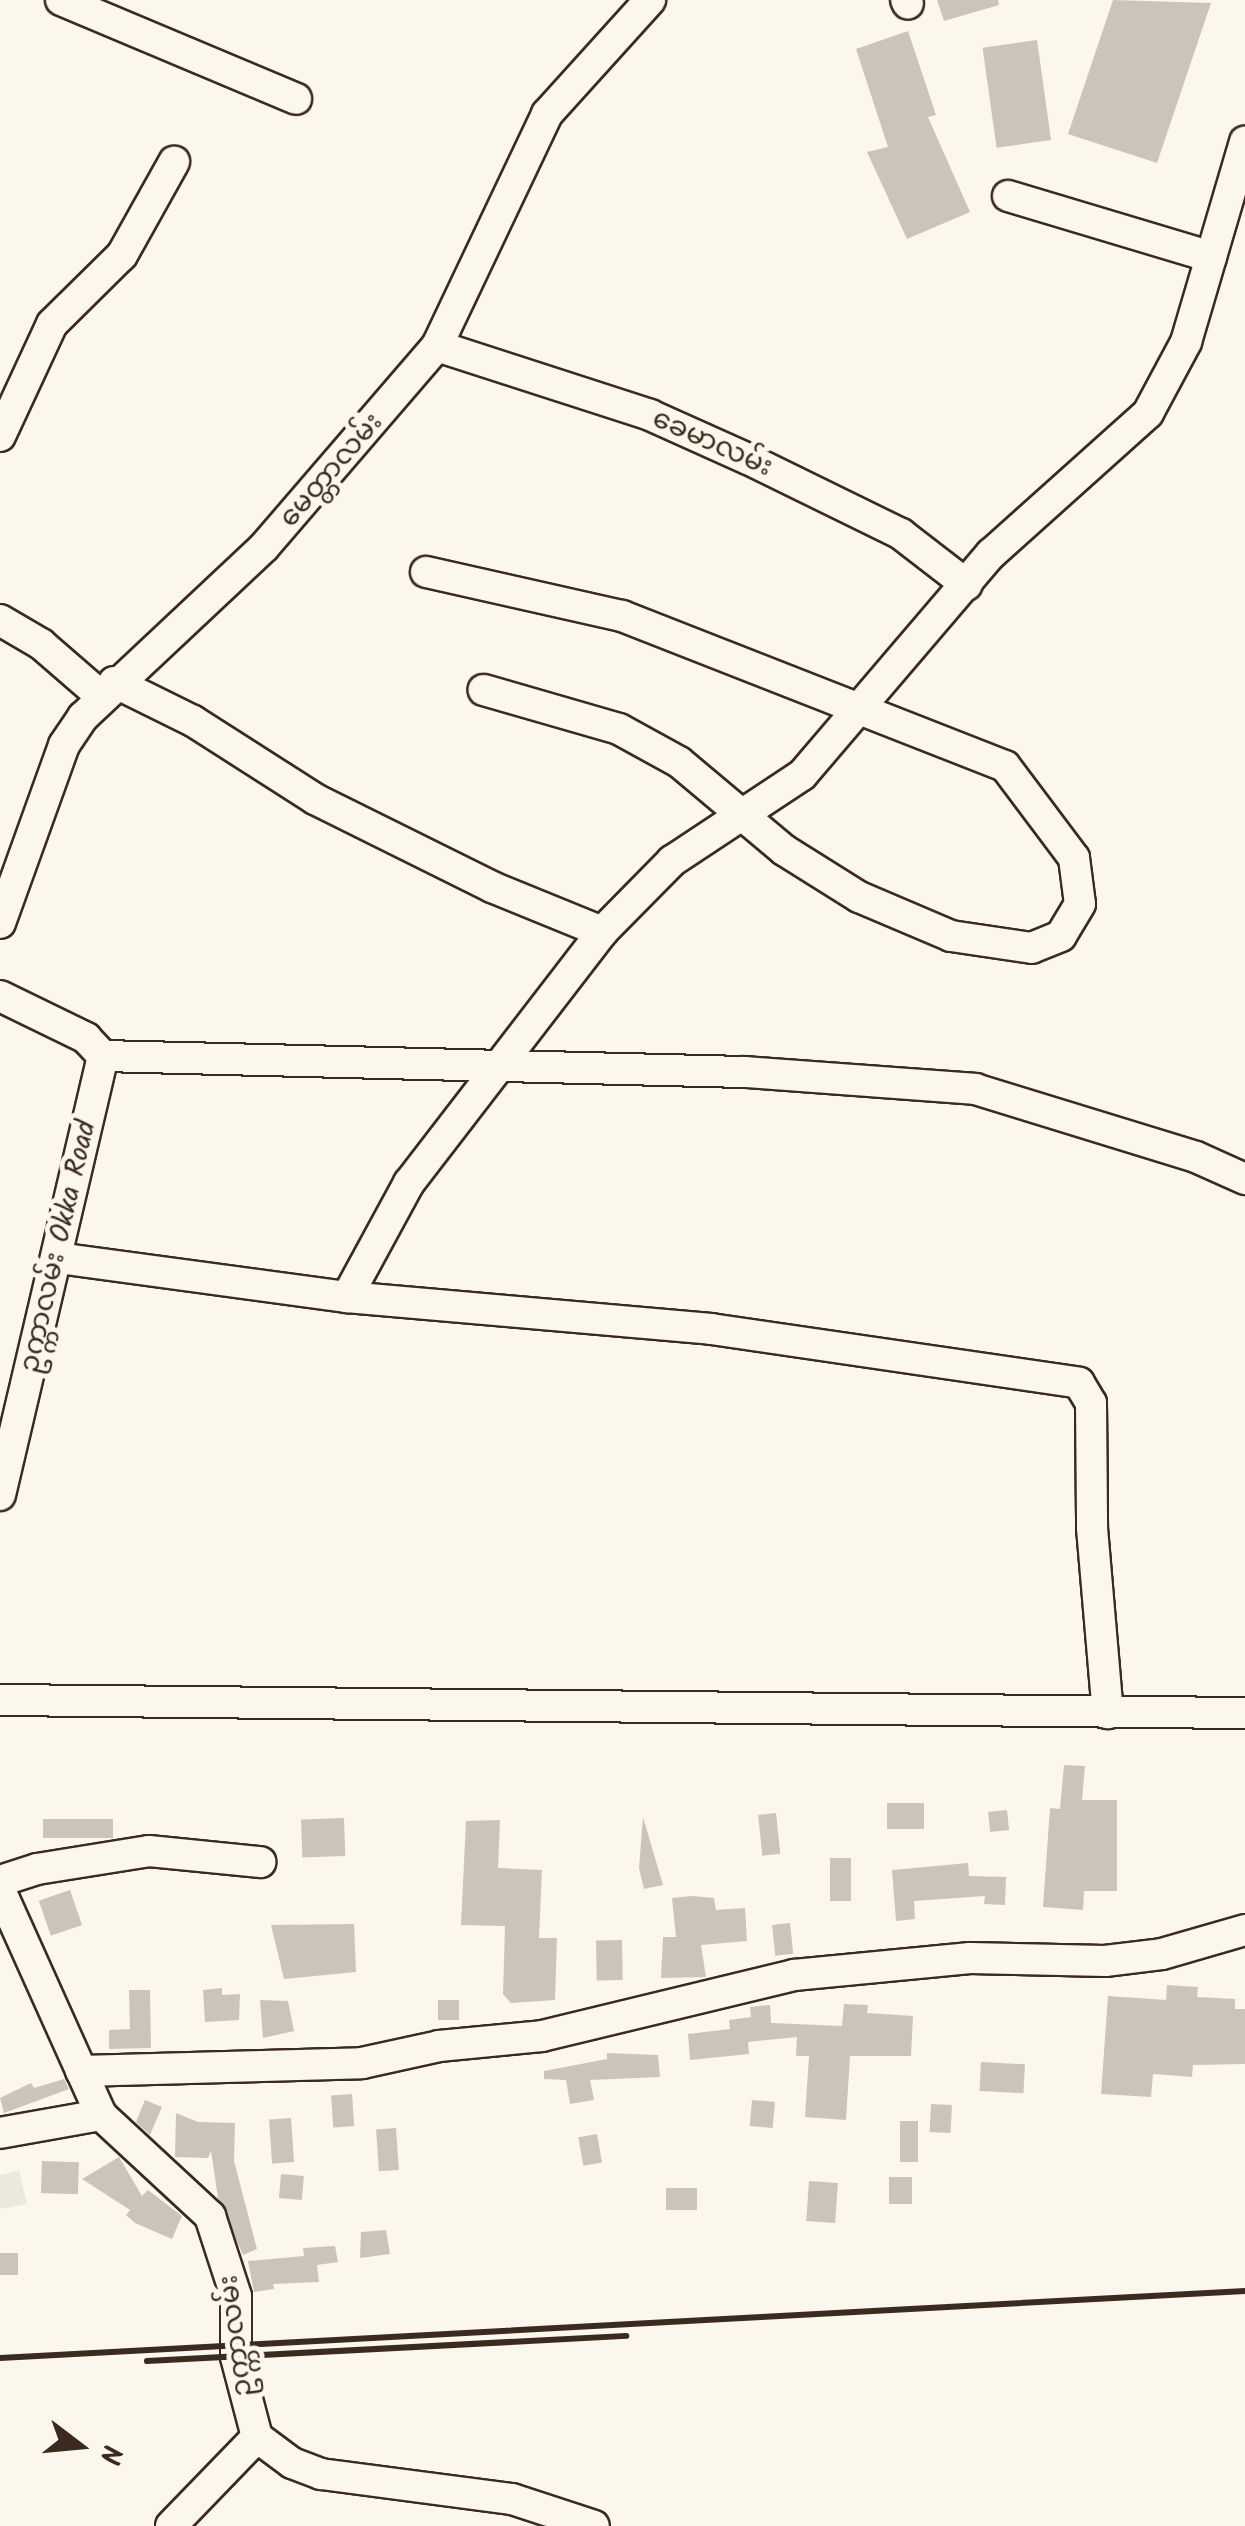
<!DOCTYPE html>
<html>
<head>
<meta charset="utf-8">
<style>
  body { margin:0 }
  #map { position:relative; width:1245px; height:2526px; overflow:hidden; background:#fbf7ec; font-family:Kalam,"Noto Sans Myanmar",sans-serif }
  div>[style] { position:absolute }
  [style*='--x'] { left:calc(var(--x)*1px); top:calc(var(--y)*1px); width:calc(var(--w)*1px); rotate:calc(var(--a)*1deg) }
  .built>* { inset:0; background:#ede8dd }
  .building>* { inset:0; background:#ccc4b9; transform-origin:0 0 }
  .roads { filter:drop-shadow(2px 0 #3b2a1e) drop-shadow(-2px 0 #3b2a1e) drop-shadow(0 2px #3b2a1e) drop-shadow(0 -2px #3b2a1e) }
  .minor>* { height:30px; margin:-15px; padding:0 15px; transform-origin:15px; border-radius:15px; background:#fbf7ec }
  .rail>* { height:6px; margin:-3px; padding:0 3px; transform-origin:3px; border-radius:3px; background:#3b2a1e }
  span { translate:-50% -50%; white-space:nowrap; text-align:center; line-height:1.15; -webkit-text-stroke:10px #fbf7ec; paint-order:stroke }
  .street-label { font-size:28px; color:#3b2a1e }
  .north { position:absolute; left:30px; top:2396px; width:100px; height:100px; -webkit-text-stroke:8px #fbf7ec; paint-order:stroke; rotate:106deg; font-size:28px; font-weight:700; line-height:40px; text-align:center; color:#3b2a1e }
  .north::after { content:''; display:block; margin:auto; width:35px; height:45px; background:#3b2a1e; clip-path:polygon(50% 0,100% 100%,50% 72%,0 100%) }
</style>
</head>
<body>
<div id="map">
  <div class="built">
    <i style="clip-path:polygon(19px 2171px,27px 2204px,0 2209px,0 2175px)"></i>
  </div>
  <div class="building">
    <i style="clip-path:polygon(937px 0,998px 0,999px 5px,944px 21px)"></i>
    <i style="clip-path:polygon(1113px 0,1211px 3px,1157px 163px,1068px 134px)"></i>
    <i style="clip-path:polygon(908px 31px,936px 115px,928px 117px,970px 212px,907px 239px,867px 152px,888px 147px,856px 49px)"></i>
    <i style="left:1037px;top:40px;width:101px;height:55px;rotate:82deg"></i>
    <i style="clip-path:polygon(1064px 1765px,1085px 1766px,1082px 1800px,1117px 1800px,1117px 1891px,1084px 1891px,1083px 1910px,1043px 1907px,1050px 1808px,1060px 1809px)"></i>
    <i style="left:924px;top:1803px;width:26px;height:37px;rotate:90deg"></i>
    <i style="left:1007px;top:1810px;width:20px;height:19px;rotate:84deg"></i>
    <i style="left:776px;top:1813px;width:41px;height:18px;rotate:84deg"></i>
    <i style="clip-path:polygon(643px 1817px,663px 1885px,644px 1889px,639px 1868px)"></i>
    <i style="left:344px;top:1818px;width:38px;height:43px;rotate:88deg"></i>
    <i style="left:113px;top:1819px;width:19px;height:70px;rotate:90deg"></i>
    <i style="clip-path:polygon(500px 1820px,498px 1868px,542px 1870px,539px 1938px,557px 1938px,555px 2000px,511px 2003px,503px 1994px,505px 1926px,461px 1925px,466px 1821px)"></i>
    <i style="left:830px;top:1858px;width:21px;height:43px"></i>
    <i style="clip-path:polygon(968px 1863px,969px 1876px,1006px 1877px,1005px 1905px,984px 1904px,985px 1896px,914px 1901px,915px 1919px,896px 1921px,892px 1870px)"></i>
    <i style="left:70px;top:1890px;width:37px;height:33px;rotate:71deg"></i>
    <i style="clip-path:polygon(692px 1896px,714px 1898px,716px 1910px,745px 1908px,747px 1941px,701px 1945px,706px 1977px,661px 1978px,663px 1937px,676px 1937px,672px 1898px)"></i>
    <i style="left:790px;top:1923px;width:31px;height:18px;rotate:84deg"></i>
    <i style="clip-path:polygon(354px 1924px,356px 1972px,284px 1979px,271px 1925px)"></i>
    <i style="left:622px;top:1940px;width:40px;height:26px;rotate:89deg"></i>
    <i style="clip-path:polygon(1167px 1985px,1198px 1987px,1197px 1997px,1235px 1999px,1235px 2009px,1245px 2009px,1245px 2064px,1193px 2065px,1192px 2077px,1153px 2074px,1151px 2097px,1101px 2094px,1108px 1996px,1166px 2000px)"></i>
    <i style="clip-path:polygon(222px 1988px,222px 1995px,240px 1994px,239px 2020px,205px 2022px,203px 1990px)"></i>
    <i style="clip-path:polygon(129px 1990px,150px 1990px,151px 2048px,109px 2049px,109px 2030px,130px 2029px)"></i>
    <i style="clip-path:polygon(260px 2000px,288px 2001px,294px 2031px,263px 2038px)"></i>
    <i style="left:459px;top:2000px;width:20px;height:21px;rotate:90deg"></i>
    <i style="clip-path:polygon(844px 2004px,868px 2005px,867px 2013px,913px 2016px,911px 2056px,850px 2056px,846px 2120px,805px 2117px,809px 2056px,796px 2056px,797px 2037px,748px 2042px,749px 2054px,690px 2060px,688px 2034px,730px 2029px,729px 2020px,751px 2017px,750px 2007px,770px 2005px,771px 2023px,842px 2026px)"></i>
    <i style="clip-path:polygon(607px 2053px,658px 2055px,660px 2077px,590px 2080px,594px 2100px,570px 2104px,566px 2080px,544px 2079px,544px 2071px,607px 2059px)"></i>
    <i style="left:981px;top:2062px;width:44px;height:29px;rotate:3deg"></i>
    <i style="clip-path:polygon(64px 2079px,69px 2089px,4px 2113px,0 2098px,31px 2083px,34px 2088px)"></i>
    <i style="left:352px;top:2094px;width:32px;height:21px;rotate:86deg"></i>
    <i style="clip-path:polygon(145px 2100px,162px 2107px,150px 2135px,136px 2122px)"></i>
    <i style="left:752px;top:2100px;width:23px;height:26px;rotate:5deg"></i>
    <i style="left:931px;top:2104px;width:21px;height:28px;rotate:3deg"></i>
    <i style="clip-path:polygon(176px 2113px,198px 2122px,235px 2123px,234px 2161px,257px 2249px,243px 2255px,218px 2198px,211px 2151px,208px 2158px,175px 2157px)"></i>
    <i style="left:291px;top:2118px;width:44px;height:22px;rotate:86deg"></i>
    <i style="left:900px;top:2121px;width:18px;height:41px"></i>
    <i style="left:396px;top:2128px;width:42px;height:20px;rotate:86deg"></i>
    <i style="left:597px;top:2134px;width:29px;height:19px;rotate:80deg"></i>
    <i style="clip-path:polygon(119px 2157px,142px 2196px,148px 2190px,182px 2216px,172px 2239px,135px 2223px,126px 2215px,130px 2210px,82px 2179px)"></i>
    <i style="left:42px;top:2161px;width:37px;height:32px;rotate:2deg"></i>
    <i style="left:281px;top:2174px;width:23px;height:24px;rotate:5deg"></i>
    <i style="left:889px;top:2177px;width:23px;height:27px"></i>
    <i style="left:809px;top:2181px;width:29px;height:40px;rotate:4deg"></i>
    <i style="left:666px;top:2188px;width:31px;height:22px"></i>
    <i style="clip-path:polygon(386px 2230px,390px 2254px,360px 2258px,361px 2232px)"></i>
    <i style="clip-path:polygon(335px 2246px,338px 2262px,317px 2265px,319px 2282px,273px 2284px,274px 2289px,254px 2292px,248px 2261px,304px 2256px,303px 2248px)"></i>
    <i style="left:0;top:2253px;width:18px;height:22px"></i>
  </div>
  <div class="roads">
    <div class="minor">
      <i style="--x:61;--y:0;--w:255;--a:22.8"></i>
      <i style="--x:906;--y:0;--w:4;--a:63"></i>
      <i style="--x:1008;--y:196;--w:212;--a:16.7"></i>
      <i style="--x:437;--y:346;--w:224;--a:17.9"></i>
      <i style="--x:650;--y:415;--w:107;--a:24.2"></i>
      <i style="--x:748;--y:459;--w:170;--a:26.1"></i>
      <i style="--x:901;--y:534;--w:83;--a:37.7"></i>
      <i style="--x:0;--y:436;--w:123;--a:-65.1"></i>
      <i style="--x:52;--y:324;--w:98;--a:-44.6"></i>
      <i style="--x:122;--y:255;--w:107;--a:-60.8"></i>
      <i style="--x:426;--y:572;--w:201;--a:12.7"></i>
      <i style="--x:622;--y:616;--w:411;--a:21.4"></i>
      <i style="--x:1005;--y:766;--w:115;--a:53.1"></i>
      <i style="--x:1074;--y:858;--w:46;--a:82.6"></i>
      <i style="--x:1080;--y:904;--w:37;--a:121"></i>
      <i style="--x:1061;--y:936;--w:31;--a:158"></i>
      <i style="--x:1032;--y:948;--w:82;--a:-171.6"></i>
      <i style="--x:951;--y:936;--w:100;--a:-157"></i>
      <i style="--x:859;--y:897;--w:89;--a:-147.9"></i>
      <i style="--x:784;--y:850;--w:137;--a:-140"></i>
      <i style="--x:679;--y:762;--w:68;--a:-151.2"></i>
      <i style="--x:619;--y:729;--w:141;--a:-163.9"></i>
      <i style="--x:0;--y:620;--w:48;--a:30.3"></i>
      <i style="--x:41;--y:644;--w:79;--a:40.9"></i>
      <i style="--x:114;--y:682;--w:88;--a:26.3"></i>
      <i style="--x:193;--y:721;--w:145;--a:32.6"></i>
      <i style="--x:315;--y:799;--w:198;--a:26.4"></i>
      <i style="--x:492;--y:887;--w:119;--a:22.2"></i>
      <i style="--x:0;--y:923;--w:189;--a:-70.2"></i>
      <i style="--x:64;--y:745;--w:34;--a:-56"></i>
      <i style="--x:83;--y:717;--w:248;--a:-43.2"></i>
      <i style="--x:264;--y:547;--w:265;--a:-49.3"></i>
      <i style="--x:437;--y:346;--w:257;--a:-64.6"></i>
      <i style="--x:547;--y:114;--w:154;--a:-47.9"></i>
      <i style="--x:0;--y:996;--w:96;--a:26"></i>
      <i style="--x:86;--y:1038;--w:25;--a:47"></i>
      <i style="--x:103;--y:1056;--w:642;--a:1.43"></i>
      <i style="--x:745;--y:1072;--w:231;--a:4.2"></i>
      <i style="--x:975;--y:1089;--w:231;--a:17.1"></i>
      <i style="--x:1196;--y:1157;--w:54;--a:24.2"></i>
      <i style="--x:58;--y:1258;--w:292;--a:7.7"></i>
      <i style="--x:347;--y:1297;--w:365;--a:5"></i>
      <i style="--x:711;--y:1329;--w:372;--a:8.3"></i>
      <i style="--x:1079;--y:1383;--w:23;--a:59"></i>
      <i style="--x:1091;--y:1403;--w:125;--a:89.5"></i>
      <i style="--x:1092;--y:1528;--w:186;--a:85.1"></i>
      <i style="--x:347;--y:1297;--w:130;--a:-61.5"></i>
      <i style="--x:409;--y:1183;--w:317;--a:-52.4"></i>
      <i style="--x:602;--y:932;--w:100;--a:-45.4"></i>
      <i style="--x:672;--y:861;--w:156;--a:-33.5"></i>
      <i style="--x:802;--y:775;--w:291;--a:-49.5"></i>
      <i style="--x:991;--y:554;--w:211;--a:-41.9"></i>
      <i style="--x:1148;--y:413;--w:81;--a:-61.8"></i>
      <i style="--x:1186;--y:342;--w:209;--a:-73.6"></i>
      <i style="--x:0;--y:1495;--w:451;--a:-76.8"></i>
      <i style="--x:0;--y:1700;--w:1245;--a:0.6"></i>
      <i style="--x:0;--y:1881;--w:39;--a:-18"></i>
      <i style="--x:37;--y:1869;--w:113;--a:-9.1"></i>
      <i style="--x:149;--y:1851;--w:112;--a:5.7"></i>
      <i style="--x:0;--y:1890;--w:247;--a:65.8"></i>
      <i style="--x:101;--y:2115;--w:149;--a:42.8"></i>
      <i style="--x:210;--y:2216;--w:84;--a:72"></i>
      <i style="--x:236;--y:2296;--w:61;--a:90"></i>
      <i style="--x:236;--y:2357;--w:83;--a:75.3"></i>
      <i style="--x:257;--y:2437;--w:44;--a:36.6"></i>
      <i style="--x:292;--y:2463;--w:31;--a:21"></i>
      <i style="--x:321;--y:2474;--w:193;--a:7.5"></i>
      <i style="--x:512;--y:2499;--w:86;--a:18.2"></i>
      <i style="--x:81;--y:2071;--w:281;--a:-1.6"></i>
      <i style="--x:362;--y:2063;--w:79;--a:-12.4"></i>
      <i style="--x:439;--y:2046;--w:103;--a:-5.5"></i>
      <i style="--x:542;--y:2036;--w:259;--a:-13.6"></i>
      <i style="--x:794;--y:1975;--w:177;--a:-5.5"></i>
      <i style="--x:970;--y:1958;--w:135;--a:1.3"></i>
      <i style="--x:1105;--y:1961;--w:57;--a:-7"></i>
      <i style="--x:1162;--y:1954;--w:86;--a:-16.1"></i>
      <i style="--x:0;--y:2133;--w:103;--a:-10.1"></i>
      <i style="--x:171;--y:2526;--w:124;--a:-46"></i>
    </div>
  </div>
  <div class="rail">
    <i style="--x:0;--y:2358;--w:1247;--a:-3.08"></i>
    <i style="--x:147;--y:2361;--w:480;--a:-3"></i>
  </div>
  <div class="street-label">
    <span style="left:712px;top:444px;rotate:24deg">ခေမာလမ်း</span>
    <span style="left:332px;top:471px;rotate:-49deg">မေတ္တာလမ်း</span>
    <span style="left:59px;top:1247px;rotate:-77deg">ဥက္ကာလမ်း Okka Road</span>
    <span style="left:237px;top:2336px;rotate:-97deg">ဥက္ကာလမ်း</span>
  </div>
  <div class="north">N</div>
</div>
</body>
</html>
